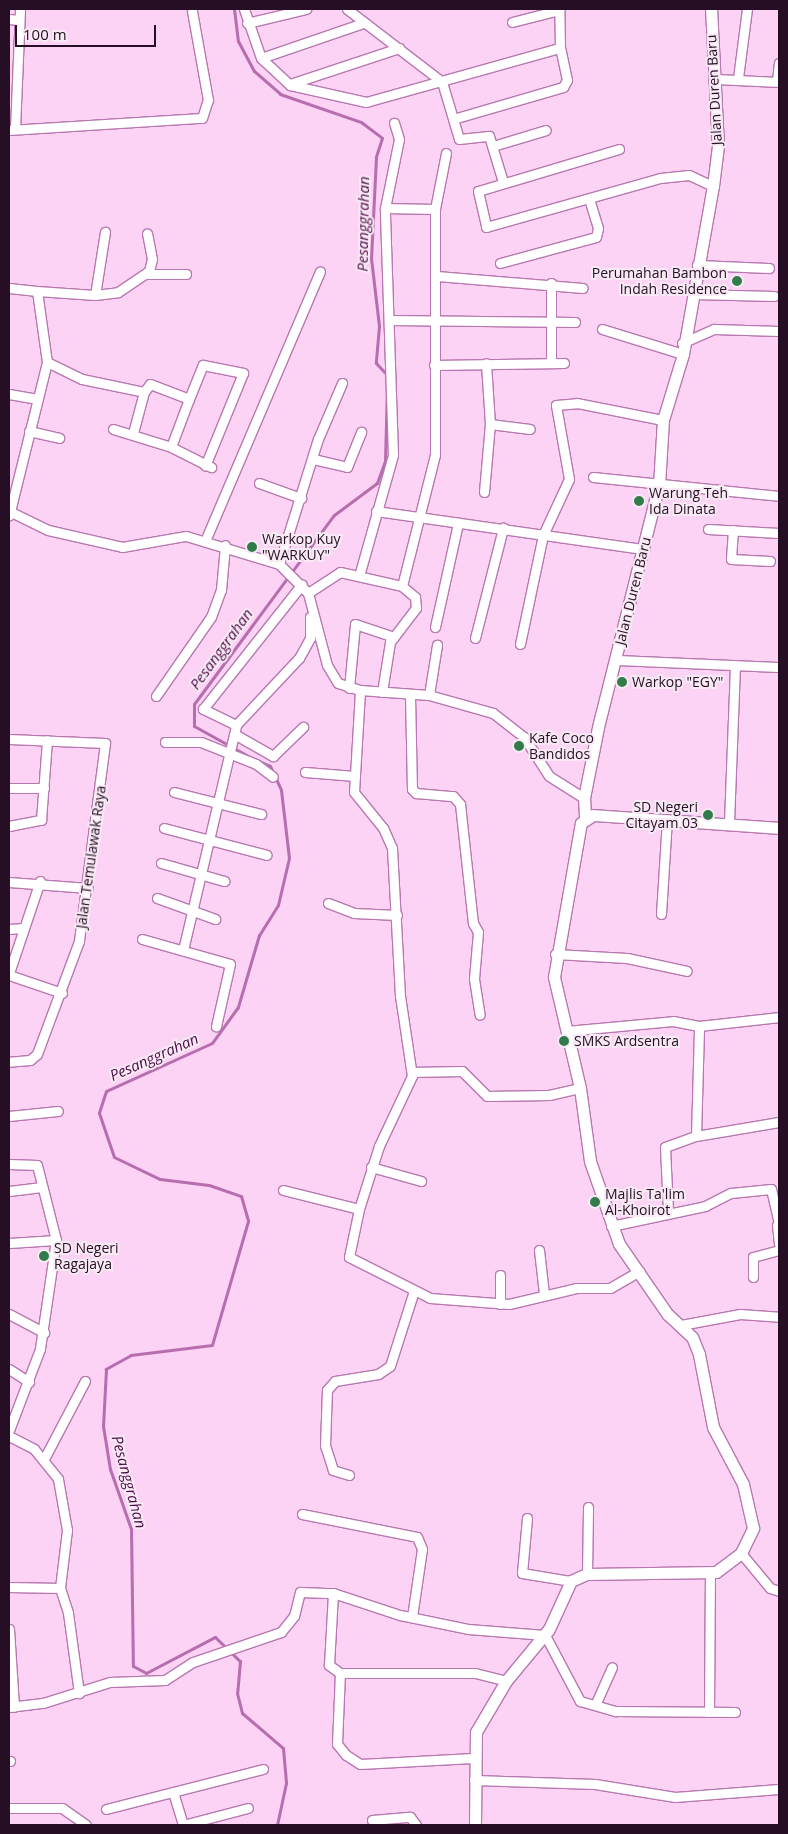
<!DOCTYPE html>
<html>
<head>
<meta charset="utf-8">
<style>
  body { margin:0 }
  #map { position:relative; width:788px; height:1834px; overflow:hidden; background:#fcd2f5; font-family:"Open Sans",sans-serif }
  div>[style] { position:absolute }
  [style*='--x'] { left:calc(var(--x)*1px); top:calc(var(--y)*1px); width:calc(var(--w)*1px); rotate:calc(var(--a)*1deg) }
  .stream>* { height:3px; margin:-1.5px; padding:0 1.5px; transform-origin:1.5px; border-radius:1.5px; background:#b76eae }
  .roads { filter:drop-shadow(1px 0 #b878af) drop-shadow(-1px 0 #b878af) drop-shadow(0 1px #b878af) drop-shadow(0 -1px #b878af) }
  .street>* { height:9px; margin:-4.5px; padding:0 4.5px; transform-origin:4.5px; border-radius:4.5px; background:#fff }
  .secondary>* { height:11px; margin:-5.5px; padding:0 5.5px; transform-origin:5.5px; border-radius:5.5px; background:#fff }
  .dots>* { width:14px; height:14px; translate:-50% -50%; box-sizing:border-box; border:2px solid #f8eaf5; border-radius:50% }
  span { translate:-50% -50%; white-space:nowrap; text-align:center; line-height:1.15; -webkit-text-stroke:4px #f8eaf5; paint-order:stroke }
  .street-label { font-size:14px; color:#260e24 }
  .poi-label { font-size:14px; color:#260e24 }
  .right { translate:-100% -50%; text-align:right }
  .left { translate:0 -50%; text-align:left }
  .water-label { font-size:15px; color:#4e0a49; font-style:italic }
  .frame { position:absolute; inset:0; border:10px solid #260e24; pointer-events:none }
  .scale { position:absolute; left:15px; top:25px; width:141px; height:22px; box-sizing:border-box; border:2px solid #260e24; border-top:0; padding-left:6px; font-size:15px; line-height:18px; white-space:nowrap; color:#260e24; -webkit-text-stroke:4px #f8eaf5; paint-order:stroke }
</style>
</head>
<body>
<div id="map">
  <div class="stream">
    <i style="--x:234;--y:9;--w:32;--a:83"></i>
    <i style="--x:238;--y:41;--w:34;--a:62"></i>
    <i style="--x:254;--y:71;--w:35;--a:41"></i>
    <i style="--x:280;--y:94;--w:86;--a:19.1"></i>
    <i style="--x:361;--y:122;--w:26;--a:37"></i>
    <i style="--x:382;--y:138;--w:20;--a:108"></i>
    <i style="--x:376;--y:157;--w:101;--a:92.8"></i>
    <i style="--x:371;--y:258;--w:68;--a:83.3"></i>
    <i style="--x:379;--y:326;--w:37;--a:95"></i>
    <i style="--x:376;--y:363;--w:18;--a:47"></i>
    <i style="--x:250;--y:757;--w:64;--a:-151"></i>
    <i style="--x:194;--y:726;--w:22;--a:-90"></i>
    <i style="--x:194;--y:704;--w:235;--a:-53.5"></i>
    <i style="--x:334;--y:515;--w:54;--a:-36.7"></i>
    <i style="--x:377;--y:483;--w:23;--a:-70"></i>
    <i style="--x:385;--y:461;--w:79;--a:-88.5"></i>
    <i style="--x:256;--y:760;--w:15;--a:23"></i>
    <i style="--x:270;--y:766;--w:26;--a:65"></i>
    <i style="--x:281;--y:790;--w:68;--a:83.3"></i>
    <i style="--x:289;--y:858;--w:48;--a:103.2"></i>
    <i style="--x:278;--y:905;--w:36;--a:122"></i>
    <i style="--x:259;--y:935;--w:75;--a:106.3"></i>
    <i style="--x:238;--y:1007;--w:44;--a:125.8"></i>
    <i style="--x:212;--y:1043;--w:116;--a:155.6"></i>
    <i style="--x:106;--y:1091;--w:23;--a:108"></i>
    <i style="--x:99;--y:1113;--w:46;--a:71.2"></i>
    <i style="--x:114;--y:1157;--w:51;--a:25.6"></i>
    <i style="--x:160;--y:1179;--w:49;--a:7"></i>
    <i style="--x:209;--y:1185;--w:34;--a:19"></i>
    <i style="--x:241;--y:1196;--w:26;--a:74"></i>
    <i style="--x:248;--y:1221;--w:129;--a:106.2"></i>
    <i style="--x:212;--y:1345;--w:82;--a:173"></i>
    <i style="--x:131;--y:1355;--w:29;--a:151"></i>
    <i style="--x:106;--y:1369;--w:57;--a:93"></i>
    <i style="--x:103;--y:1426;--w:44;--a:80.8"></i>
    <i style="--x:110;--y:1469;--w:64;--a:70.7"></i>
    <i style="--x:131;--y:1529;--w:137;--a:89.2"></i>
    <i style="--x:133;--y:1666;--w:15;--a:28"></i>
    <i style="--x:146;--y:1673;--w:78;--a:-27.6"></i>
    <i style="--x:215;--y:1637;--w:35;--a:44"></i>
    <i style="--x:240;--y:1661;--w:32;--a:95"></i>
    <i style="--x:237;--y:1693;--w:21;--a:76"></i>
    <i style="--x:242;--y:1713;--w:54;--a:40.5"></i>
    <i style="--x:283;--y:1748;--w:35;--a:85"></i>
    <i style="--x:286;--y:1783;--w:43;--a:102.1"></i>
  </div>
  <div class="roads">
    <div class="street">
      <i style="--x:244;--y:9;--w:52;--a:70.9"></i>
      <i style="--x:261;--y:58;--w:40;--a:43"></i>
      <i style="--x:290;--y:85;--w:78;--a:12.6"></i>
      <i style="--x:366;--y:102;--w:201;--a:-15.6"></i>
      <i style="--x:560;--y:48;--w:39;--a:-91"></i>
      <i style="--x:347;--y:9;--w:120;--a:37.5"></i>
      <i style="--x:442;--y:82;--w:59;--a:73.4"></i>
      <i style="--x:459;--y:139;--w:30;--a:-6"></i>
      <i style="--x:489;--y:136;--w:48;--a:73.1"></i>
      <i style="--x:9;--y:19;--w:10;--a:6"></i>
      <i style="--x:512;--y:22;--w:49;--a:-14.3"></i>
      <i style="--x:247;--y:23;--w:61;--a:-13.3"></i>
      <i style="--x:261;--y:58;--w:108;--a:-18.9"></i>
      <i style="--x:738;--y:78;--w:70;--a:-82.6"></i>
      <i style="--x:715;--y:79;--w:64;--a:2.7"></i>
      <i style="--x:777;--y:81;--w:18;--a:-84"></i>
      <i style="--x:290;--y:84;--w:115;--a:-18.3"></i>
      <i style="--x:453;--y:119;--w:115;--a:-16.2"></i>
      <i style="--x:563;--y:87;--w:8;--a:-60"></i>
      <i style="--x:567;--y:80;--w:33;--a:-102"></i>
      <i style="--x:15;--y:129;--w:120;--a:-87.6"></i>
      <i style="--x:9;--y:130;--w:193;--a:-3.6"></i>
      <i style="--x:202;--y:118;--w:19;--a:-72"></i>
      <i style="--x:208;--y:100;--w:90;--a:-100.2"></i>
      <i style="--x:493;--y:146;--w:55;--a:-16.8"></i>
      <i style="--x:619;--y:149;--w:147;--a:163.4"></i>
      <i style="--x:478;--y:191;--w:37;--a:77"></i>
      <i style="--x:486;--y:227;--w:181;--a:-15.7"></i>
      <i style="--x:660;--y:178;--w:29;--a:-6"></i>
      <i style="--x:689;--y:175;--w:26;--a:25"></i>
      <i style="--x:385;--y:208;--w:50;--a:1.1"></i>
      <i style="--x:500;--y:263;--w:99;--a:-15.2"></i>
      <i style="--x:596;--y:237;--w:9;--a:-77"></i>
      <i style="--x:598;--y:228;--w:30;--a:-107"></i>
      <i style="--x:697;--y:265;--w:72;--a:2.4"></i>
      <i style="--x:147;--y:274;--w:39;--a:0"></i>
      <i style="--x:437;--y:276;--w:146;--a:4.7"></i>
      <i style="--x:9;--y:288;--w:28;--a:6"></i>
      <i style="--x:37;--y:291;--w:72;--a:82"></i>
      <i style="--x:47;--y:362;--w:158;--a:103.9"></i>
      <i style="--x:37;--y:291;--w:58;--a:3.9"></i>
      <i style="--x:95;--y:295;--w:23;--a:-7"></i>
      <i style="--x:118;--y:292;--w:37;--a:-34"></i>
      <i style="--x:149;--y:271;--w:12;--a:-76"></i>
      <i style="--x:152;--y:259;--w:26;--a:-101"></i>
      <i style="--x:693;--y:294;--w:81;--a:1.4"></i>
      <i style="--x:95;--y:295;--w:64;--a:-81"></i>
      <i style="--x:390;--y:320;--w:185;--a:0.6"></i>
      <i style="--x:602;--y:329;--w:85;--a:17.2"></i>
      <i style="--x:682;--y:343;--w:35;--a:-24"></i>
      <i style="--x:714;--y:329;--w:65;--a:1.8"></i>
      <i style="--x:47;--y:362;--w:39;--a:26"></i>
      <i style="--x:82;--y:379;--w:63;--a:11.8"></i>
      <i style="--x:144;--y:392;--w:10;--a:-53"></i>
      <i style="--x:150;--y:384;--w:42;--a:21"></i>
      <i style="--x:189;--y:399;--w:51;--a:110.6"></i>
      <i style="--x:171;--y:447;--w:45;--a:26.6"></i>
      <i style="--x:551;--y:363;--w:80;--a:-90"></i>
      <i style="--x:434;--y:365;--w:130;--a:-0.9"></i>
      <i style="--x:9;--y:394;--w:29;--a:10"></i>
      <i style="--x:189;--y:399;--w:37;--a:-68"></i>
      <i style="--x:203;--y:365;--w:41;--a:11.3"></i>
      <i style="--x:243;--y:373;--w:100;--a:112.2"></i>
      <i style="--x:490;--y:424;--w:40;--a:7.1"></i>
      <i style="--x:113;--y:429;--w:61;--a:17.2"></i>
      <i style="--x:29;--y:431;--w:31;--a:13"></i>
      <i style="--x:133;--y:433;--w:42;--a:-75"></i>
      <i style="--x:313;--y:459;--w:35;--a:13"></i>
      <i style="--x:347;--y:467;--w:38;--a:-68"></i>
      <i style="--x:593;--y:477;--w:187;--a:5.8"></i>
      <i style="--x:259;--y:483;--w:45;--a:19.7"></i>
      <i style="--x:484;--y:492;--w:68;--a:-85"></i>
      <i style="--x:490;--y:424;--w:61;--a:-93.8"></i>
      <i style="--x:9;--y:511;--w:43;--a:26"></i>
      <i style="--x:48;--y:530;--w:76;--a:12.9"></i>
      <i style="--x:122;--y:547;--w:65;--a:-9.8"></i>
      <i style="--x:186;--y:536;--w:97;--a:16.8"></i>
      <i style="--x:279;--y:564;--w:41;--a:45"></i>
      <i style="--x:308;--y:593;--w:74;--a:75.2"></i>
      <i style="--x:327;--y:665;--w:21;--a:59"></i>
      <i style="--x:338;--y:683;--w:23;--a:18"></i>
      <i style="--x:360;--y:690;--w:69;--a:4.1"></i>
      <i style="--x:429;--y:695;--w:66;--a:15.7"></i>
      <i style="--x:493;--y:713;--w:39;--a:38"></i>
      <i style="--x:524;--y:737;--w:46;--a:57.3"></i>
      <i style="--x:549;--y:776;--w:41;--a:32.2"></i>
      <i style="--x:376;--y:511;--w:271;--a:8.1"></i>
      <i style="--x:708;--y:529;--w:71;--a:3.2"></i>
      <i style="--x:733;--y:530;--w:29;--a:94"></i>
      <i style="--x:731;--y:559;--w:39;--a:3"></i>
      <i style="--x:205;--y:541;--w:293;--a:-66.9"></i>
      <i style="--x:279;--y:564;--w:131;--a:-72.7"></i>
      <i style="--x:318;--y:439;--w:61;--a:-66.8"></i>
      <i style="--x:359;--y:576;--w:126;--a:-74.3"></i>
      <i style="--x:393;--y:455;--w:247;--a:-91.9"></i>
      <i style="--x:385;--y:208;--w:70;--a:-78.5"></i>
      <i style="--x:399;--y:139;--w:17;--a:-107"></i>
      <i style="--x:308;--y:593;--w:38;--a:-33"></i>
      <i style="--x:340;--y:572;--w:64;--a:12.7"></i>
      <i style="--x:435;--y:627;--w:107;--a:-77.5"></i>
      <i style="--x:475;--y:638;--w:114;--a:-75.7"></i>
      <i style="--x:520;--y:644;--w:111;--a:-78.1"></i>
      <i style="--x:543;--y:535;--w:62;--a:-65.1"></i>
      <i style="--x:569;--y:479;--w:75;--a:-100"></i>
      <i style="--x:556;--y:405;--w:21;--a:-5"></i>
      <i style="--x:577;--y:403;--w:88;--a:11.2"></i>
      <i style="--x:616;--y:660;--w:163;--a:2.5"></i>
      <i style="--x:349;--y:688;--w:64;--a:-84.6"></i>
      <i style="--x:355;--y:624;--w:41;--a:18.4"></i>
      <i style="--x:382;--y:692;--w:51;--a:-80.9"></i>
      <i style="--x:390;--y:642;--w:43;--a:-52.6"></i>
      <i style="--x:416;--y:608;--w:11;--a:-95"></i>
      <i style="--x:415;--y:597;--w:17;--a:-140"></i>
      <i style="--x:402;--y:586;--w:135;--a:-75.9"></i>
      <i style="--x:435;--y:455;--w:246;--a:-90"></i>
      <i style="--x:435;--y:209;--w:57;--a:-78.9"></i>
      <i style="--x:410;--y:695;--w:94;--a:88.8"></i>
      <i style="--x:412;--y:789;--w:6;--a:45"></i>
      <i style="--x:416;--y:793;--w:37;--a:5"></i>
      <i style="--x:453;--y:796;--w:11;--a:49"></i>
      <i style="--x:460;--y:804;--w:120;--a:83.8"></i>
      <i style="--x:473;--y:923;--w:10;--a:61"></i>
      <i style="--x:478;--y:932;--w:47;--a:94.9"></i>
      <i style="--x:474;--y:979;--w:36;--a:81"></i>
      <i style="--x:429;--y:695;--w:51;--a:-80.9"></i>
      <i style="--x:156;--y:696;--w:96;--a:-55.2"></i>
      <i style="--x:211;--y:617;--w:29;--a:-70"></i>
      <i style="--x:221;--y:590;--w:45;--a:-84.9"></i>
      <i style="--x:236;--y:725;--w:37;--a:-154"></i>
      <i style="--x:203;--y:709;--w:159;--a:-51.6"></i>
      <i style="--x:236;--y:735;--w:43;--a:29.6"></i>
      <i style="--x:273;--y:756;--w:42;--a:-44"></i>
      <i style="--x:9;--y:739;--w:96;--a:2.4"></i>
      <i style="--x:105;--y:743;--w:200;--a:97.5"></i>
      <i style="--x:79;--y:941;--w:121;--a:110.4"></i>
      <i style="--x:37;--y:1054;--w:9;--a:139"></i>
      <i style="--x:30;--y:1060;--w:21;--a:175"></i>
      <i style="--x:165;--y:742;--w:36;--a:0"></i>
      <i style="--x:201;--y:742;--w:59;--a:21.8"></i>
      <i style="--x:256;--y:764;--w:21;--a:37"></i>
      <i style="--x:305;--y:772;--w:50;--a:4.6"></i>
      <i style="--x:9;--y:788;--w:35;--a:0"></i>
      <i style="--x:174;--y:792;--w:90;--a:14.2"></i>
      <i style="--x:729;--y:822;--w:157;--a:-87.8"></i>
      <i style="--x:9;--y:826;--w:33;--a:-11"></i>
      <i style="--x:41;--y:820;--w:80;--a:-85.7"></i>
      <i style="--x:164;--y:828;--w:106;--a:14.7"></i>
      <i style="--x:161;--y:863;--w:66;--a:15.9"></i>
      <i style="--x:9;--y:882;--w:79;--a:4.3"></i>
      <i style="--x:157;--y:898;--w:62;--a:19.9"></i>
      <i style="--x:328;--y:903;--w:28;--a:21"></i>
      <i style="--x:354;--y:913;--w:43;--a:2.7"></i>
      <i style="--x:661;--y:914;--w:95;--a:-86.4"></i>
      <i style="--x:9;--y:929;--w:14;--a:-4"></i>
      <i style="--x:142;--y:939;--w:91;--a:15.9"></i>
      <i style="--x:230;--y:964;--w:64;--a:102.7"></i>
      <i style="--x:183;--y:950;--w:231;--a:-76.7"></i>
      <i style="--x:236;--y:725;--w:92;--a:-46.8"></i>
      <i style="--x:299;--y:658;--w:23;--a:-61"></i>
      <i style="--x:310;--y:638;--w:21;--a:-90"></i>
      <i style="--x:555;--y:954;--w:72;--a:3.2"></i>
      <i style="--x:627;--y:958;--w:61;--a:12.2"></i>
      <i style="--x:9;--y:973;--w:97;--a:-71.4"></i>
      <i style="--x:9;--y:975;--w:56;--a:18.8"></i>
      <i style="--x:566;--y:1031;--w:107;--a:-5.3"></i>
      <i style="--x:673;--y:1021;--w:26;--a:11"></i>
      <i style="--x:412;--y:1072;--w:50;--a:-1.1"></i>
      <i style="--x:462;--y:1071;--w:35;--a:45"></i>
      <i style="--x:487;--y:1096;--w:62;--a:-0.9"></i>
      <i style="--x:549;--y:1095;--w:32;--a:-13"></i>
      <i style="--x:9;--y:1116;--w:49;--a:-5.8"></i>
      <i style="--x:696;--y:1136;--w:110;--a:-88.4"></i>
      <i style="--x:699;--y:1026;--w:81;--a:-6.4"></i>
      <i style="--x:9;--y:1164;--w:28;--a:2"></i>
      <i style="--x:37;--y:1165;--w:77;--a:75.8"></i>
      <i style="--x:56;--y:1240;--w:110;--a:98.4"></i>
      <i style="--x:40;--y:1349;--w:87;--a:110.9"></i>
      <i style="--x:371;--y:1167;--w:52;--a:15.6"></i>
      <i style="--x:283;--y:1190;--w:78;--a:14"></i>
      <i style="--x:359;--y:1209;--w:49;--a:101.8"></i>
      <i style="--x:349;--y:1257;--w:91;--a:26.8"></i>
      <i style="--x:430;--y:1298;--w:79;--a:4.3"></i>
      <i style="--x:509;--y:1304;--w:69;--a:-13.4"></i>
      <i style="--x:576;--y:1288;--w:34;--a:0"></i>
      <i style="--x:610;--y:1288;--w:34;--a:-30"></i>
      <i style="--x:9;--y:1191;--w:31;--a:-7"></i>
      <i style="--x:359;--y:1209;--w:66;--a:-72.4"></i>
      <i style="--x:379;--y:1146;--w:77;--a:-64.8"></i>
      <i style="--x:412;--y:1076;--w:81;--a:-98.5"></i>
      <i style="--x:400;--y:996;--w:148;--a:-93.1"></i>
      <i style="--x:392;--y:848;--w:22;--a:-114"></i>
      <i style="--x:383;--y:828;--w:46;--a:-128.9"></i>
      <i style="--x:354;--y:792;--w:102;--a:-86.6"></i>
      <i style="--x:668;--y:1211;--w:64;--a:-92.7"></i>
      <i style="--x:665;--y:1147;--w:33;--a:-20"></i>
      <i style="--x:696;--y:1136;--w:84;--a:-9.6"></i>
      <i style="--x:777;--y:1225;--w:19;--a:84"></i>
      <i style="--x:611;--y:1226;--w:96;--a:-12"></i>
      <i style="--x:705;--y:1206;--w:29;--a:-27"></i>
      <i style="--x:731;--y:1193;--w:40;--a:-5.7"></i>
      <i style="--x:771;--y:1189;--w:37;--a:77"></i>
      <i style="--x:9;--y:1243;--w:47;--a:-3.7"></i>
      <i style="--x:539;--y:1250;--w:44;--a:83.5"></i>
      <i style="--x:500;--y:1275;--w:29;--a:90"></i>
      <i style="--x:753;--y:1277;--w:20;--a:-90"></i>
      <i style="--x:753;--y:1257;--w:27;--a:-15"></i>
      <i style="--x:9;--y:1314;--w:40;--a:28"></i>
      <i style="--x:681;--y:1325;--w:60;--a:-10.6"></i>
      <i style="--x:740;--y:1314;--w:39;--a:4"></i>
      <i style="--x:9;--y:1369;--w:24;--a:33"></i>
      <i style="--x:9;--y:1436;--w:28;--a:27"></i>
      <i style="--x:34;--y:1449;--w:38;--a:51"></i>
      <i style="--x:58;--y:1479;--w:52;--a:80"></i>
      <i style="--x:67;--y:1530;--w:58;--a:96.9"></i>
      <i style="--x:44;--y:1459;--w:88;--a:-62.3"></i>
      <i style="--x:349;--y:1475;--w:17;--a:-163"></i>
      <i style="--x:333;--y:1470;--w:25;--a:-108"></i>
      <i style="--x:325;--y:1446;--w:56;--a:-88"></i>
      <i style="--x:327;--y:1390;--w:12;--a:-48"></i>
      <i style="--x:335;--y:1381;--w:44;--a:-9.2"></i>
      <i style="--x:378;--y:1374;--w:14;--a:-34"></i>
      <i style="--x:390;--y:1366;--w:79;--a:-72.3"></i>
      <i style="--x:302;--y:1514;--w:117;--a:11.3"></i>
      <i style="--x:417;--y:1537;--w:13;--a:67"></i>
      <i style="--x:422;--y:1549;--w:69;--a:98.4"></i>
      <i style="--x:527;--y:1518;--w:55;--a:95.2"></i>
      <i style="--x:522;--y:1573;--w:50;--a:9.3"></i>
      <i style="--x:741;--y:1553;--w:45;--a:50.4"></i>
      <i style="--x:770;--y:1588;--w:9;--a:18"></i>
      <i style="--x:587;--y:1574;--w:67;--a:-89.1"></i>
      <i style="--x:9;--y:1587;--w:51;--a:1.1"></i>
      <i style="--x:60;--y:1588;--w:26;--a:72"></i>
      <i style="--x:68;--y:1613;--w:81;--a:82.2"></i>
      <i style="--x:9;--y:1629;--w:78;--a:86.3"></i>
      <i style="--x:340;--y:1673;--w:14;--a:-144"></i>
      <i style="--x:329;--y:1665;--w:72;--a:-86.8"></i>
      <i style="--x:333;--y:1593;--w:71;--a:18.2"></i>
      <i style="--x:400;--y:1615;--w:69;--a:11.6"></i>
      <i style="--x:468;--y:1629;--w:77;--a:4.5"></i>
      <i style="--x:545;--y:1635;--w:75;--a:62.1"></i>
      <i style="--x:580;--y:1701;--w:37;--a:16"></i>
      <i style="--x:616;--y:1711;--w:119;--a:0.5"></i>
      <i style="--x:596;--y:1703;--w:39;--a:-66"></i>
      <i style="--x:9;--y:1707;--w:34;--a:-7"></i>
      <i style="--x:43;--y:1703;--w:70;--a:-17.4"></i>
      <i style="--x:110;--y:1682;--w:55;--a:-2.1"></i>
      <i style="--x:165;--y:1680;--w:33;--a:-33"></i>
      <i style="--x:193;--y:1662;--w:93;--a:-18.8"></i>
      <i style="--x:281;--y:1632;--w:21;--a:-51"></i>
      <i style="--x:294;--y:1616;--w:25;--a:-76"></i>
      <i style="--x:300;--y:1592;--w:33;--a:2"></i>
      <i style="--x:709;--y:1712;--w:138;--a:-89.6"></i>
      <i style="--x:473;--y:1758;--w:113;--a:177"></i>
      <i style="--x:360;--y:1764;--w:17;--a:-147"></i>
      <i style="--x:346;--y:1755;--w:14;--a:-129"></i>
      <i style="--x:337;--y:1744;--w:71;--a:-87.6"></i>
      <i style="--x:340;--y:1673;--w:135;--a:0"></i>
      <i style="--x:475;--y:1673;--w:32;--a:14"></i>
      <i style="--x:9;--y:1761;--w:1;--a:0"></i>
      <i style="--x:474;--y:1780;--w:121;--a:1.9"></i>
      <i style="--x:595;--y:1784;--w:81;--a:9.2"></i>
      <i style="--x:675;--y:1797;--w:104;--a:-4.4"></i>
      <i style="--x:173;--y:1792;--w:34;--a:73"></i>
      <i style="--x:9;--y:1808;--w:53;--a:0"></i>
      <i style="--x:62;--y:1808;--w:29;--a:35"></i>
      <i style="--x:106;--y:1809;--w:162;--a:-14.3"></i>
      <i style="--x:372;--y:1820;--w:38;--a:-5"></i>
      <i style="--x:410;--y:1817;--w:10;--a:53"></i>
      <i style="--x:183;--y:1825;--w:67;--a:-14.7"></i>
    </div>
    <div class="secondary">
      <i style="--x:585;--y:816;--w:18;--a:-93"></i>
      <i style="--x:584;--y:798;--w:72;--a:-78.8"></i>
      <i style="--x:598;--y:727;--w:250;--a:-75.9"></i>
      <i style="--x:659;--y:485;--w:65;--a:-86.5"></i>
      <i style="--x:663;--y:420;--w:69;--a:-73.1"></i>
      <i style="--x:683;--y:354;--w:171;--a:-79.9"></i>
      <i style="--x:713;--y:186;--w:40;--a:-82.9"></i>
      <i style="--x:718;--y:146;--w:137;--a:-92.9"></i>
      <i style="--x:475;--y:1825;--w:93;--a:-89.4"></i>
      <i style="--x:476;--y:1732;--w:59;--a:-59.5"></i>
      <i style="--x:506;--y:1681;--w:67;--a:-50.4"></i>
      <i style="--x:549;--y:1629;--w:53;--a:-65.4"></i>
      <i style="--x:571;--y:1581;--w:17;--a:-24"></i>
      <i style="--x:587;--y:1574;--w:129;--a:-0.9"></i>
      <i style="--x:716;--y:1572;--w:31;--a:-37"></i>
      <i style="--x:741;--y:1553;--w:28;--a:-64"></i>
      <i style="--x:753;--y:1528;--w:45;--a:-102.8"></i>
      <i style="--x:743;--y:1484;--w:64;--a:-117.8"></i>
      <i style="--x:713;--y:1427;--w:74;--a:-100.9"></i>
      <i style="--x:699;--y:1354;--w:18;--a:-112"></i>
      <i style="--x:692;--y:1337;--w:33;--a:-137"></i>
      <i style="--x:668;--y:1315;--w:86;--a:-124.6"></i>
      <i style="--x:619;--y:1244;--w:88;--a:-109.3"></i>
      <i style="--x:590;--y:1161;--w:74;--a:-97.8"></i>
      <i style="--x:580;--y:1088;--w:114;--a:-103.2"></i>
      <i style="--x:554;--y:977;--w:156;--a:-80.1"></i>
      <i style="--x:581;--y:823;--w:14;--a:-34"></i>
      <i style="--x:593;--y:815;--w:186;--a:4"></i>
    </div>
  </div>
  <div class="dots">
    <i style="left:737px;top:281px;background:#317c4a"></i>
    <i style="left:639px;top:501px;background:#317c4a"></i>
    <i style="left:252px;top:547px;background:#317c4a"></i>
    <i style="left:622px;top:682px;background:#317c4a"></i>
    <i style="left:519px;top:746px;background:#317c4a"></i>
    <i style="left:708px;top:815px;background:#317c4a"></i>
    <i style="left:564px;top:1041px;background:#317c4a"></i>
    <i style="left:595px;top:1202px;background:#317c4a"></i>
    <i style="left:44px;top:1256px;background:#317c4a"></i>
  </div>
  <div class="street-label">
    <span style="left:714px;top:90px;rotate:-93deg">Jalan Duren Baru</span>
    <span style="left:633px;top:591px;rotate:-76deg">Jalan Duren Baru</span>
    <span style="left:91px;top:857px;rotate:-82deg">Jalan Temulawak Raya</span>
  </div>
  <div class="poi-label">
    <span class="right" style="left:727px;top:281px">Perumahan Bambon<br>Indah Residence</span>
    <span class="left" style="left:649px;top:501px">Warung Teh<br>Ida Dinata</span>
    <span class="left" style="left:262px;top:547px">Warkop Kuy<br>"WARKUY"</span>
    <span class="left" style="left:632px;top:682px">Warkop "ЕGY"</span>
    <span class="left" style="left:529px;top:746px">Kafe Coco<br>Bandidos</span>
    <span class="right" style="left:698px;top:815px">SD Negeri<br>Citayam 03</span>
    <span class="left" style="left:574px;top:1041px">SMKS Ardsentra</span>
    <span class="left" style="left:605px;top:1202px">Majlis Ta'lim<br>Al-Khoirot</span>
    <span class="left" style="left:54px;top:1256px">SD Negeri<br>Ragajaya</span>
  </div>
  <div class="water-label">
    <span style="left:363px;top:224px;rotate:-89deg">Pesanggrahan</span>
    <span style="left:221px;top:649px;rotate:-54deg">Pesanggrahan</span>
    <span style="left:154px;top:1057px;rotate:-24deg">Pesanggrahan</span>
    <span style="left:129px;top:1482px;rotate:75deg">Pesanggrahan</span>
  </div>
  <div class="frame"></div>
  <div class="scale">100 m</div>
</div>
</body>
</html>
